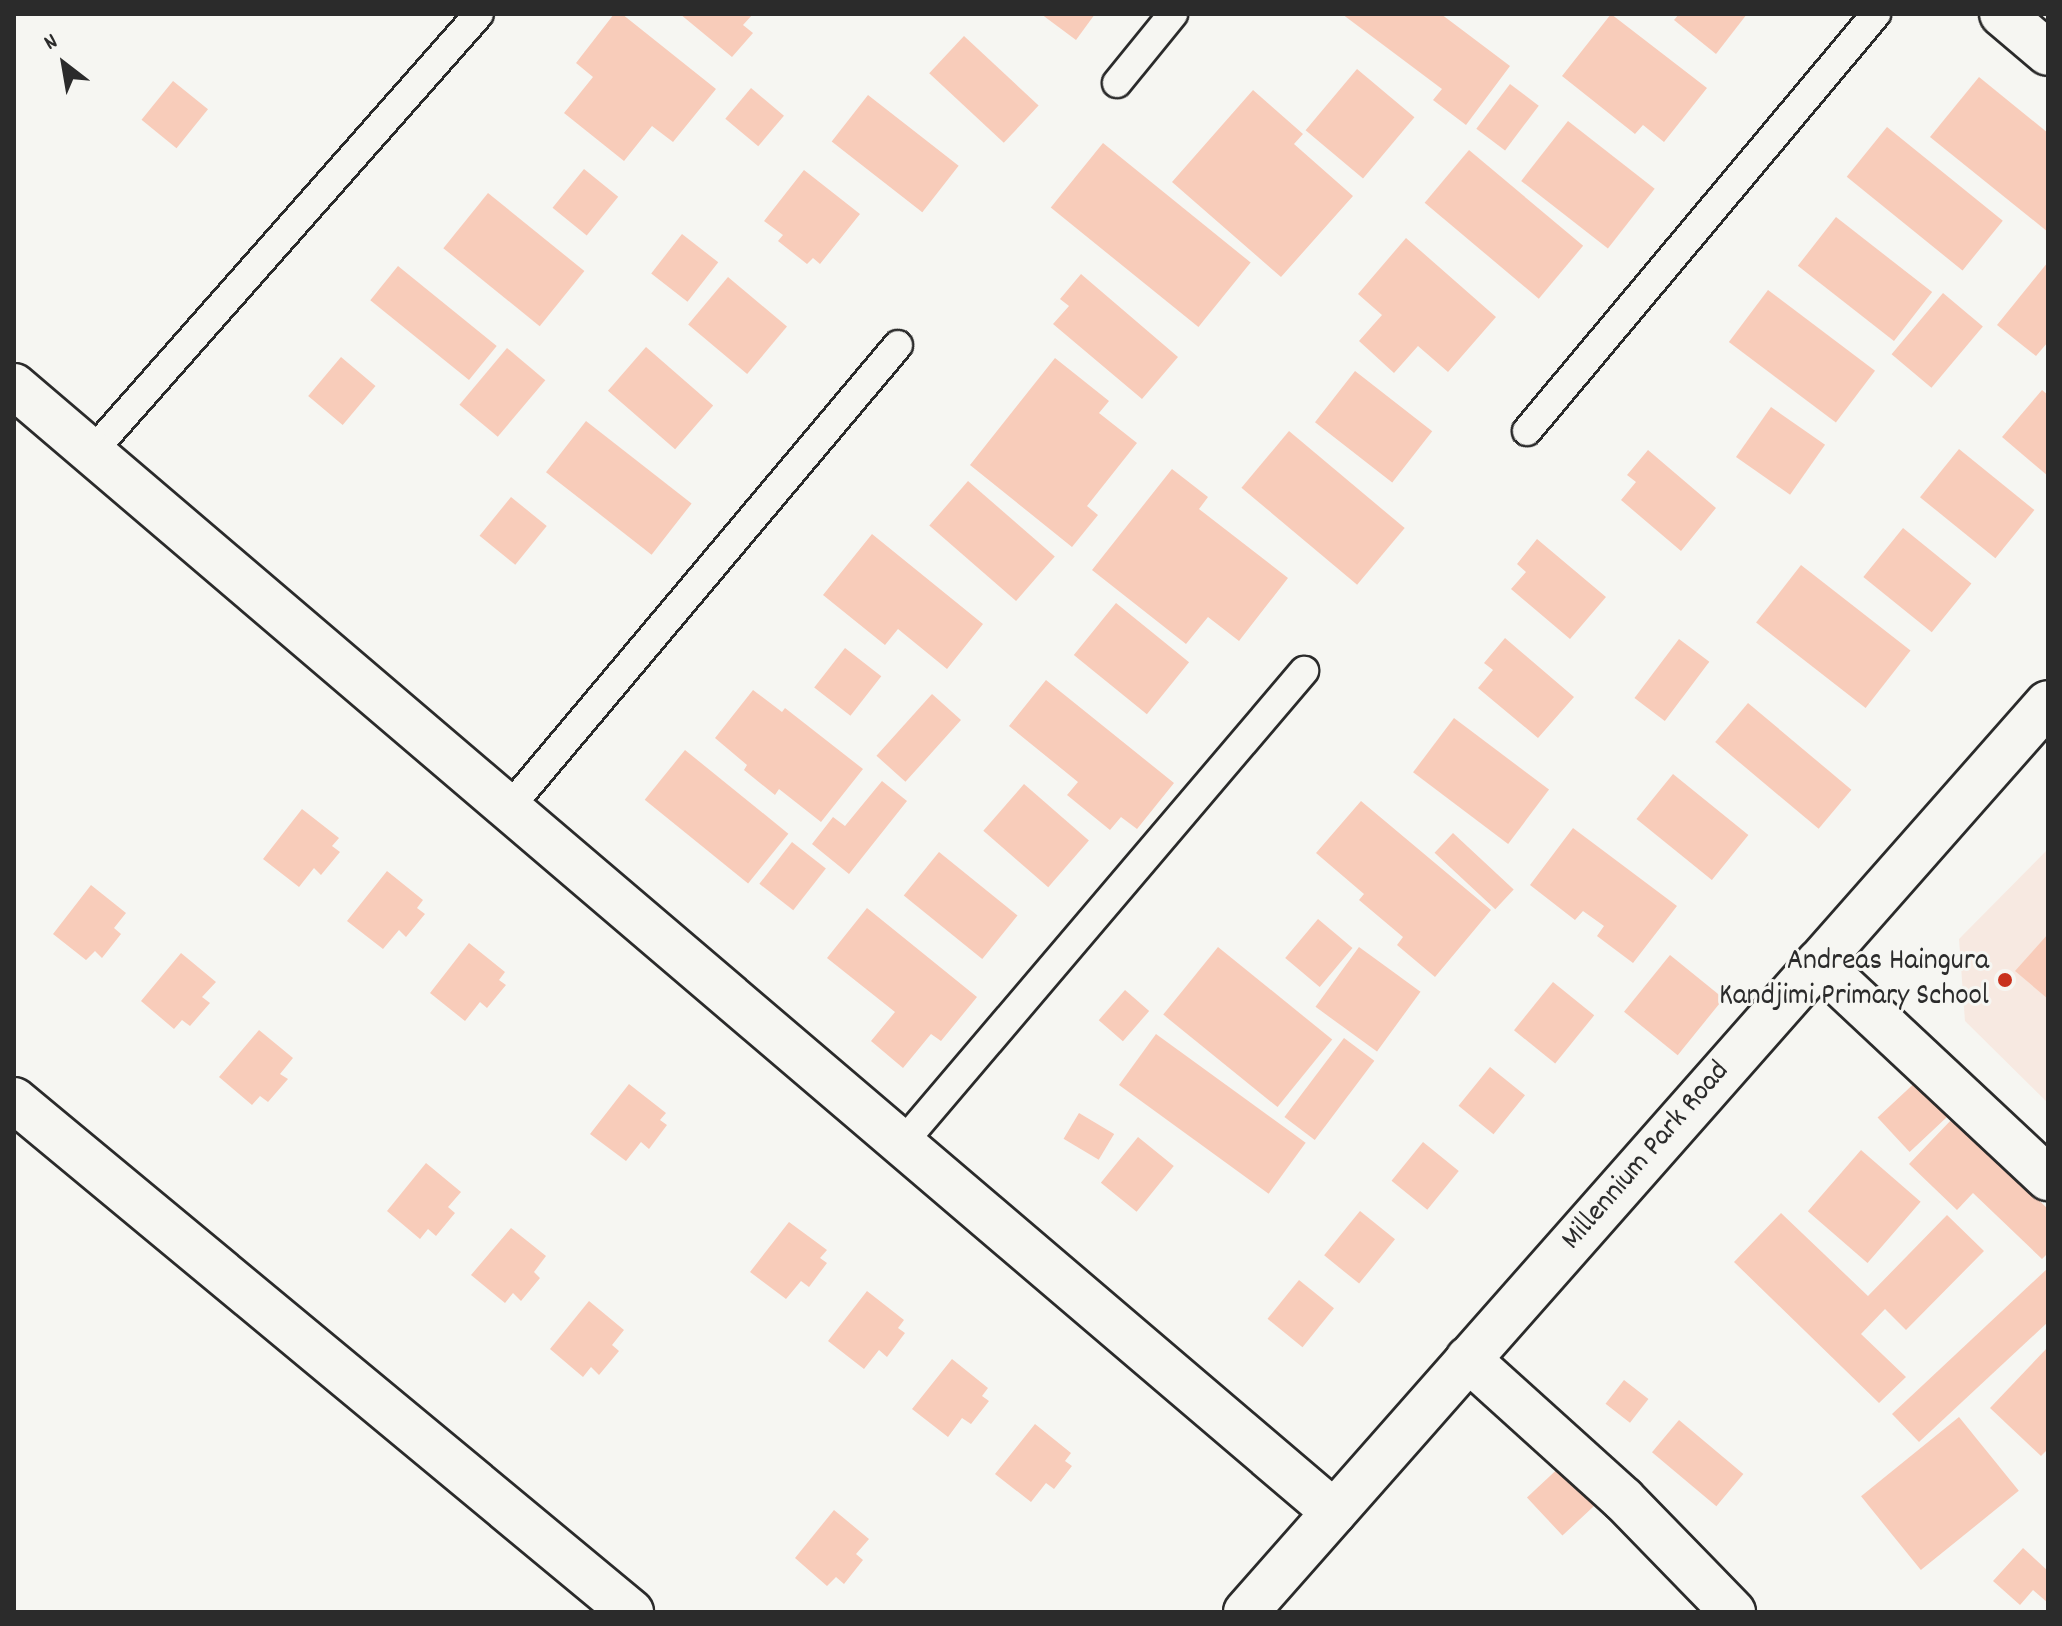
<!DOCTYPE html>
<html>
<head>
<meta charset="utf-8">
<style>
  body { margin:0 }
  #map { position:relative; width:2062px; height:1626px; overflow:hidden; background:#f6f6f2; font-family:Dekko,sans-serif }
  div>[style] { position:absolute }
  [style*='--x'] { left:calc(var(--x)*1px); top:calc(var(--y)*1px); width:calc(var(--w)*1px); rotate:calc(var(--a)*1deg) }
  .built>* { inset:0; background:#f7e9e1 }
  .building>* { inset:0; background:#f8ccba; transform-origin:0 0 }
  .roads { filter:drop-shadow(2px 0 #2b2b2b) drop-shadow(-2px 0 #2b2b2b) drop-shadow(0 2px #2b2b2b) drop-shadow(0 -2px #2b2b2b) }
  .lane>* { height:28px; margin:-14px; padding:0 14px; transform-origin:14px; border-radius:14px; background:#f6f6f2 }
  .street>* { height:44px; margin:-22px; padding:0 22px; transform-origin:22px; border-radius:22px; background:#f6f6f2 }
  .dots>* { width:22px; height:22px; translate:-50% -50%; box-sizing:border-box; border:4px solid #f6f6f2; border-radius:50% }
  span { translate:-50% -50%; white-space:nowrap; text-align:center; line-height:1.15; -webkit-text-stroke:6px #f6f6f2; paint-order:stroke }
  .poi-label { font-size:30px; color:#2b2b2b }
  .right { translate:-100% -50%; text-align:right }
  .street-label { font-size:30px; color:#2b2b2b }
  .frame { position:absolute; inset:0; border:16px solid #2b2b2b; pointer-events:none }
  .north { position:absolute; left:24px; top:24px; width:80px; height:80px; -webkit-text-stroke:6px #f6f6f2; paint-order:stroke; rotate:329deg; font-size:22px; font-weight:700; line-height:32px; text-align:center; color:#2b2b2b }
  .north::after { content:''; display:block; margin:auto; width:28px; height:36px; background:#2b2b2b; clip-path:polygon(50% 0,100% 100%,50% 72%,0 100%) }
</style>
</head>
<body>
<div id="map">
  <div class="built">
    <i style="clip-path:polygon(2048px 849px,2048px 1103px,1965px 1021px,1959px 939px)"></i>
  </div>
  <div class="building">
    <i style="clip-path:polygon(614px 14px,622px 14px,716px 89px,673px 142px,652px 126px,624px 161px,564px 113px,593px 77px,576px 63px)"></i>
    <i style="clip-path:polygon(680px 14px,753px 14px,743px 25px,753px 33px,732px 57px)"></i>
    <i style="clip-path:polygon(1041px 14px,1095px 14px,1076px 40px)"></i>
    <i style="clip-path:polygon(1342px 14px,1441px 14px,1510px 66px,1466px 125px,1433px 100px,1442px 89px)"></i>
    <i style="clip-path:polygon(1611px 14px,1707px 88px,1664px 142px,1643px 125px,1635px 134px,1562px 76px)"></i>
    <i style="clip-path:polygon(1679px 14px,1747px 14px,1716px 54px,1674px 20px)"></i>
    <i style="left:964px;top:36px;width:102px;height:51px;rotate:43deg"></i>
    <i style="left:1357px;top:69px;width:75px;height:80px;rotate:40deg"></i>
    <i style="clip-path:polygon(1979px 77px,2048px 133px,2048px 232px,1930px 137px)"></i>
    <i style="left:173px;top:81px;width:45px;height:50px;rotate:39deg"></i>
    <i style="left:1510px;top:84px;width:36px;height:56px;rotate:37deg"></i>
    <i style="left:751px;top:88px;width:43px;height:40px;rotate:40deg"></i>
    <i style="clip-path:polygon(1253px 90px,1303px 134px,1294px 144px,1353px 196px,1281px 277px,1172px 182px)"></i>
    <i style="left:868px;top:95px;width:115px;height:59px;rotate:38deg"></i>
    <i style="left:1568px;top:121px;width:110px;height:76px;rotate:38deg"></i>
    <i style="left:1887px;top:127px;width:149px;height:64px;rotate:39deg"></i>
    <i style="left:1103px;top:143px;width:190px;height:83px;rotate:39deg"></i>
    <i style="left:1469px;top:150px;width:149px;height:69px;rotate:40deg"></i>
    <i style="left:584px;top:169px;width:44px;height:50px;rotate:39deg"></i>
    <i style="clip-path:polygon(804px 170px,860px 214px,820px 264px,813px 258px,807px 264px,778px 241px,783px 235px,764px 221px)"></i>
    <i style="left:488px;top:193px;width:124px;height:71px;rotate:39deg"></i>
    <i style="left:1836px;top:217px;width:122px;height:62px;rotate:38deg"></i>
    <i style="left:682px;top:234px;width:46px;height:50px;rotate:38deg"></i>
    <i style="clip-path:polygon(1406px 238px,1496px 317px,1448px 372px,1418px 346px,1394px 373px,1359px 341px,1382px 315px,1358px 294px)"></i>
    <i style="clip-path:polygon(2048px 262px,2048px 342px,2036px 356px,1997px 325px)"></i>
    <i style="left:398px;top:266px;width:127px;height:44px;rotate:39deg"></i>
    <i style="clip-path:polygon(1081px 274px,1178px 357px,1142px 399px,1053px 324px,1069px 306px,1060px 299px)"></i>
    <i style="left:728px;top:277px;width:77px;height:62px;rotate:40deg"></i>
    <i style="left:1768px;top:290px;width:134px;height:65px;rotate:37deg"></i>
    <i style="left:1943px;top:293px;width:52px;height:80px;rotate:40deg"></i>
    <i style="left:646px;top:347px;width:89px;height:58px;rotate:41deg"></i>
    <i style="left:507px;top:348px;width:50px;height:74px;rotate:40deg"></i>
    <i style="left:341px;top:357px;width:45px;height:51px;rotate:40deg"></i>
    <i style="clip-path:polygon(1055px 358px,1109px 401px,1099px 413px,1137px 443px,1087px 506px,1098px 515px,1072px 547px,970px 465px)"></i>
    <i style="left:1355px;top:371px;width:98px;height:65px;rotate:38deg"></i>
    <i style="clip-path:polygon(2042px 390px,2048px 395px,2048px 476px,2002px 437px)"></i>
    <i style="left:1771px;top:407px;width:66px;height:61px;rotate:35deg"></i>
    <i style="left:586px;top:421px;width:134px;height:65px;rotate:38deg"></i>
    <i style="left:1289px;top:431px;width:151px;height:74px;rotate:40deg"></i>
    <i style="left:1959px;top:449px;width:97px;height:62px;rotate:39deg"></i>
    <i style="clip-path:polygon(1648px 450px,1716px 508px,1681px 551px,1621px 500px,1636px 482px,1627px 475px)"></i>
    <i style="clip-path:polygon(1172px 469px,1208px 497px,1199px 509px,1288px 578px,1239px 641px,1208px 617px,1186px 644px,1092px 570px)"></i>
    <i style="left:968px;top:481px;width:115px;height:59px;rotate:41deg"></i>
    <i style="left:511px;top:497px;width:46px;height:50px;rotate:39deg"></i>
    <i style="left:1903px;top:528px;width:88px;height:63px;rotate:39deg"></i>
    <i style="clip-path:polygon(872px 534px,983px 624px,947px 669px,898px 629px,885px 645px,823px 595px)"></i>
    <i style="clip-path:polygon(1537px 539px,1606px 597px,1570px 639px,1511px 589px,1526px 572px,1517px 564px)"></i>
    <i style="left:1801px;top:565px;width:139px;height:73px;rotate:38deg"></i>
    <i style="left:1116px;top:603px;width:94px;height:67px;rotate:39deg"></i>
    <i style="clip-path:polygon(1505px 638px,1574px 697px,1538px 738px,1478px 688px,1493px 670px,1484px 663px)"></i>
    <i style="left:1679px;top:639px;width:38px;height:74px;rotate:37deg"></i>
    <i style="left:845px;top:648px;width:46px;height:50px;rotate:38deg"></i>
    <i style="clip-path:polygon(1046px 680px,1174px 783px,1137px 829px,1121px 817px,1110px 830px,1067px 795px,1078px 782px,1009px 726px)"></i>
    <i style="clip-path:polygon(753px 690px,782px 712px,785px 708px,863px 769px,821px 822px,779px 789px,775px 795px,744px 770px,747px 765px,715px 738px)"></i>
    <i style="left:932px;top:694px;width:39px;height:83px;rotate:42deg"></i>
    <i style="left:1748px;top:703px;width:135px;height:51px;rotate:40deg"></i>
    <i style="left:1454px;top:718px;width:119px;height:68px;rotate:37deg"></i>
    <i style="left:685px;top:750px;width:133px;height:64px;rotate:39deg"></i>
    <i style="left:1673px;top:774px;width:97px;height:58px;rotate:39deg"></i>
    <i style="clip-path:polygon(882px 781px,907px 801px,849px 874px,812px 844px,833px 817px,845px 826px)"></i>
    <i style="left:1024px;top:784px;width:86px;height:62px;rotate:41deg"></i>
    <i style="clip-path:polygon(1361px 801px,1491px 910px,1435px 977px,1397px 945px,1403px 937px,1359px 900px,1364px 894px,1316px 853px)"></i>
    <i style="clip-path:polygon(302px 809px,339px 838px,332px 846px,340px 852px,321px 875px,314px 868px,299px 887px,263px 859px)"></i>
    <i style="clip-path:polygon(1573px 828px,1677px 906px,1633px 963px,1597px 936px,1604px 926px,1583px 911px,1575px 920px,1530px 885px)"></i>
    <i style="left:1453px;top:833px;width:83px;height:27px;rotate:43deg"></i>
    <i style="left:792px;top:842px;width:43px;height:53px;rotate:38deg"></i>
    <i style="left:939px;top:852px;width:101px;height:56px;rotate:39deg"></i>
    <i style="clip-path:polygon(387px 871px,423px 900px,417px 908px,425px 914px,406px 937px,399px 930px,383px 949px,347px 921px)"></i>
    <i style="clip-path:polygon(91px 885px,126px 913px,114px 928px,121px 934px,102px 958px,95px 951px,86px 960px,53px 934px)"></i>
    <i style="clip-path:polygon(867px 908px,977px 997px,941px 1041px,931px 1034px,903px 1068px,871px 1041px,895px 1012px,827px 958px)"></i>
    <i style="left:1318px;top:919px;width:45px;height:51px;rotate:40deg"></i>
    <i style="clip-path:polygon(2048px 934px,2048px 999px,2015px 971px)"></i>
    <i style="clip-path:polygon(469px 943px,505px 972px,499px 980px,506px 985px,487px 1008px,480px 1002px,465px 1021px,430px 993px)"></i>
    <i style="left:1218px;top:947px;width:147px;height:87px;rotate:39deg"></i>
    <i style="left:1359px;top:947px;width:76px;height:74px;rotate:36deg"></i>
    <i style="clip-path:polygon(181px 953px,216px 982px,202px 997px,210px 1003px,190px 1026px,182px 1020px,174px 1029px,141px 1001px)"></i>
    <i style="left:1670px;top:955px;width:69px;height:73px;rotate:39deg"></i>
    <i style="left:1553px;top:982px;width:53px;height:62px;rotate:39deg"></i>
    <i style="left:1125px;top:990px;width:32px;height:40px;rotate:41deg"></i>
    <i style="clip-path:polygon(259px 1030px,293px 1058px,280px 1074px,288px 1079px,268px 1102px,260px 1096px,252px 1105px,219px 1077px)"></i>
    <i style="left:1156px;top:1034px;width:185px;height:63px;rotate:36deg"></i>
    <i style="left:1344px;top:1038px;width:38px;height:99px;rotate:37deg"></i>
    <i style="left:1490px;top:1067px;width:45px;height:50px;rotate:39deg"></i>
    <i style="left:1920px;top:1078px;width:47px;height:58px;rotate:47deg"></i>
    <i style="clip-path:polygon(629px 1084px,666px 1113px,660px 1120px,667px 1125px,649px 1149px,641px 1142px,626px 1161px,590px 1134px)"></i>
    <i style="left:1079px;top:1113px;width:41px;height:30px;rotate:31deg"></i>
    <i style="clip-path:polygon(1953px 1118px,2048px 1209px,2048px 1253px,2042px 1259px,1973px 1193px,1957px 1210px,1909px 1164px)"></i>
    <i style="left:1138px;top:1137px;width:46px;height:59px;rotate:39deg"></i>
    <i style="left:1423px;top:1142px;width:46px;height:50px;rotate:39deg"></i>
    <i style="left:1861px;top:1150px;width:79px;height:81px;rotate:41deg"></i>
    <i style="clip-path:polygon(426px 1163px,461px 1192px,448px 1207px,455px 1213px,436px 1236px,428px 1229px,420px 1239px,387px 1211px)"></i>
    <i style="left:1360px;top:1211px;width:45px;height:57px;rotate:39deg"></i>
    <i style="clip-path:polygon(1781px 1213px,1868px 1296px,1947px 1215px,1984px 1251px,1906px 1330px,1885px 1309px,1861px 1334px,1906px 1377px,1879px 1403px,1734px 1262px)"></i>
    <i style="clip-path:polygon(789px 1222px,827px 1250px,820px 1258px,827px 1263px,809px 1287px,801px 1281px,786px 1299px,750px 1272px)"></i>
    <i style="clip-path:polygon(511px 1228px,546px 1256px,534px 1272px,540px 1278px,521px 1301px,513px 1293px,505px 1303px,471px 1275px)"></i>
    <i style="clip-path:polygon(2048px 1268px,2048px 1322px,1919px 1442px,1892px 1414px)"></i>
    <i style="left:1299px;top:1280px;width:45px;height:50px;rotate:39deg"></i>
    <i style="clip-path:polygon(867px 1291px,904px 1320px,898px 1328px,905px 1333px,887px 1357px,879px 1350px,864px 1369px,828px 1341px)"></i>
    <i style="clip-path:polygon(589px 1301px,624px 1330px,612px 1345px,619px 1351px,599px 1375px,591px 1367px,583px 1377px,550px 1349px)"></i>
    <i style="clip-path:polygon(2048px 1347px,2048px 1449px,2041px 1456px,1990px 1408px)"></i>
    <i style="clip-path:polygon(952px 1359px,988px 1388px,982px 1396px,989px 1401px,971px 1424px,962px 1418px,948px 1437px,912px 1409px)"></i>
    <i style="left:1624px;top:1380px;width:31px;height:30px;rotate:38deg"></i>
    <i style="left:1959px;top:1417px;width:95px;height:126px;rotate:51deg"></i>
    <i style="left:1679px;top:1420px;width:84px;height:42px;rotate:40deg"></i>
    <i style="clip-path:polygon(1035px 1424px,1071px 1453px,1065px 1461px,1072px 1466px,1054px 1489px,1046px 1483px,1031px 1502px,995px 1474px)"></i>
    <i style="left:1565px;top:1462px;width:52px;height:52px;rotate:47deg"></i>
    <i style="clip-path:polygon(834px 1510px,869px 1539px,856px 1554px,863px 1560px,844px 1584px,836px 1577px,827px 1586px,795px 1558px)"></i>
    <i style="clip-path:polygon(2023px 1548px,2048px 1571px,2048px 1603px,2033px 1590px,2020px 1605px,1993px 1581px)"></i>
  </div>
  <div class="roads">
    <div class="lane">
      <i style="--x:1117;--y:83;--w:89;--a:-50.9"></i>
      <i style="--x:1527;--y:431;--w:544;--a:-50.07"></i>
      <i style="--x:92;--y:452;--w:584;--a:-48.54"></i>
      <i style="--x:508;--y:809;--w:606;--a:-49.95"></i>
      <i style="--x:900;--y:1146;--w:624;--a:-49.62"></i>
    </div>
    <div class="street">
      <i style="--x:2002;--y:14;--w:60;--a:40.3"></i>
      <i style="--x:14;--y:386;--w:1735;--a:40.47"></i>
      <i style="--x:1818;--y:963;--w:315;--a:43.1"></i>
      <i style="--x:14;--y:1100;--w:802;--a:39.69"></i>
      <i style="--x:1468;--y:1359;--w:209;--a:42.1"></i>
      <i style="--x:1623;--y:1499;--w:158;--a:45.8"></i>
      <i style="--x:1246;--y:1612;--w:1212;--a:-48.58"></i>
    </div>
  </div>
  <div class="dots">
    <i style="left:2005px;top:980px;background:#c8321e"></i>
  </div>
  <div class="poi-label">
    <span class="right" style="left:1989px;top:980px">Andreas Haingura<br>Kandjimi Primary School</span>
  </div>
  <div class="street-label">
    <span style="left:1647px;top:1157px;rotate:-49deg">Millennium Park Road</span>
  </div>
  <div class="frame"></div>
  <div class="north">N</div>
</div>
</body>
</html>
